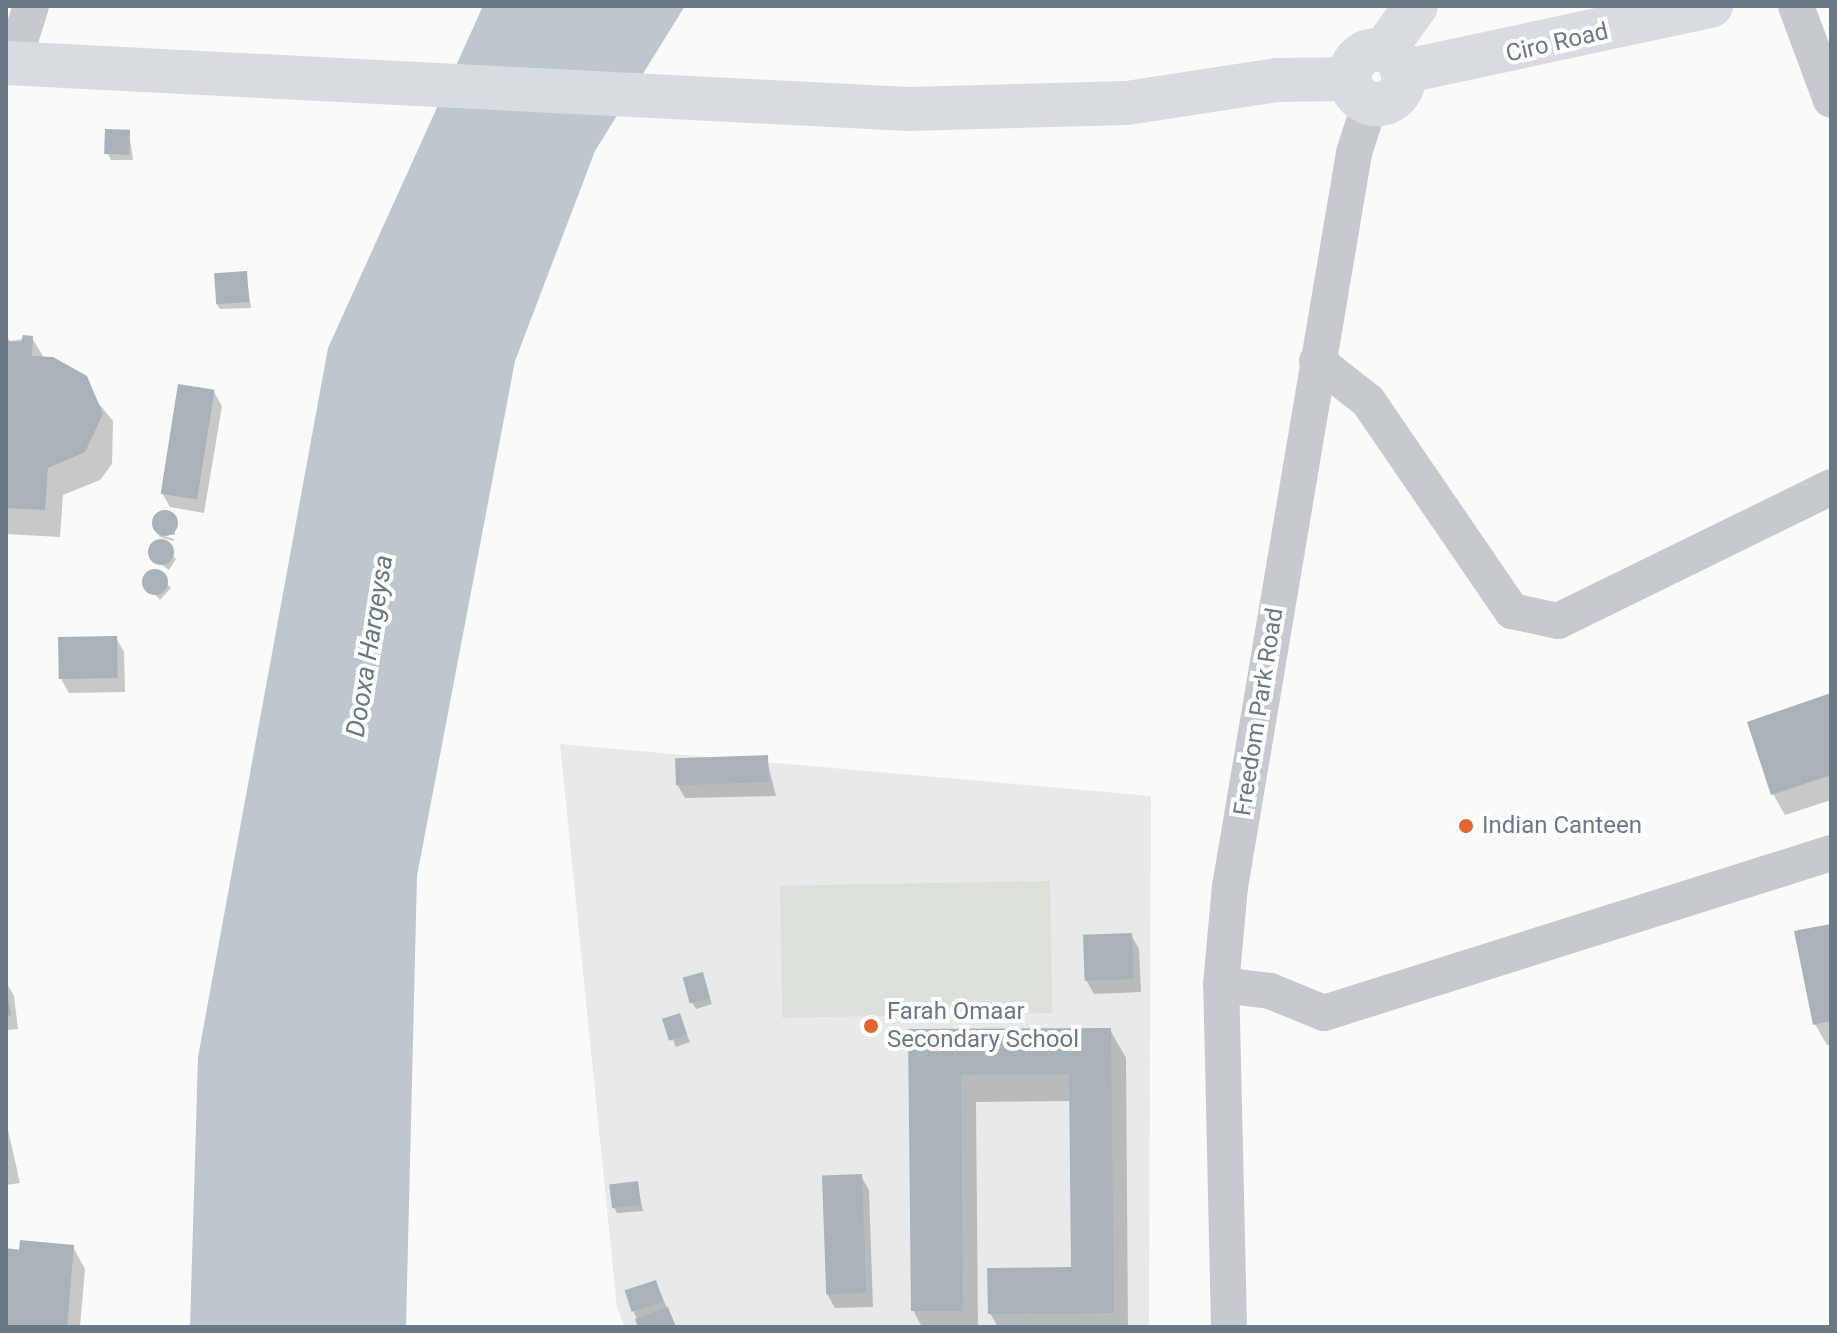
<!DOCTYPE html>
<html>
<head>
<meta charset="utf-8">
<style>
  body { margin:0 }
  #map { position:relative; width:1837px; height:1333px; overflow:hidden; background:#fafaf8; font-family:Roboto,sans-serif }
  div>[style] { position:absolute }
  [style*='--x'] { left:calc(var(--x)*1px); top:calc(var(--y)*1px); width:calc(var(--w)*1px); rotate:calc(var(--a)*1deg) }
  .built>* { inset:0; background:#e8e9e9 }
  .green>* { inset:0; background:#dbe1d9; transform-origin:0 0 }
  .water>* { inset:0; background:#bec7cd }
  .shadow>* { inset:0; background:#0003 }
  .building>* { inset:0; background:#aab2b9; transform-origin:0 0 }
  .round { border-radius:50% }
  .minor>* { height:36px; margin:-18px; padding:0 18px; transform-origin:18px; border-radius:18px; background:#c6c9cd }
  .major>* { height:44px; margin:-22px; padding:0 22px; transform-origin:22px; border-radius:22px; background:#d8dce0 }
  .major>.ring { margin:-22px; padding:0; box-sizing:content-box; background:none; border:44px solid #d8dce0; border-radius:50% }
  .dots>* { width:22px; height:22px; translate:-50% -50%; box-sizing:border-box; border:4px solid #fff; border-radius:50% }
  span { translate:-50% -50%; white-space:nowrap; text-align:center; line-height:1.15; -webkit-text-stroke:8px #fff; paint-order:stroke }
  .street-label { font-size:24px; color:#6a7888 }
  .poi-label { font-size:24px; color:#6a7888 }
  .left { translate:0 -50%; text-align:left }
  .water-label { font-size:26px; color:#667983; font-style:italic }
  .frame { position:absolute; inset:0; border:8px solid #6a7888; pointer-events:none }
</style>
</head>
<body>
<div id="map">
  <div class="built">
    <i style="clip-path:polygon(560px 744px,1151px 796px,1149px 1327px,625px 1327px,617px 1308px)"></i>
  </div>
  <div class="green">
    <i style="left:1050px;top:881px;width:132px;height:270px;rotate:89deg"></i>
  </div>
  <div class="water">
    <i style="clip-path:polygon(483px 6px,685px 6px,595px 151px,515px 361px,417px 876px,406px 1327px,190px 1327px,198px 1057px,328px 348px)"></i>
  </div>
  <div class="shadow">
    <i style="clip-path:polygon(129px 132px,133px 160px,111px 160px,108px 154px)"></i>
    <i style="clip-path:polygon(246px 273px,251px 308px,220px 309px,216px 303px)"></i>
    <i style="clip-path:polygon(6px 335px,10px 341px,32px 338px,46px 361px,68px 366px,113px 421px,112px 464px,100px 480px,63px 495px,60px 537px,6px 534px)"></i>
    <i style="clip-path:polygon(214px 392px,222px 406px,204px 513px,170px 507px,162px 493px)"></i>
    <i style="clip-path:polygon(159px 514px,175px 519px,175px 535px,158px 534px)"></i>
    <i style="clip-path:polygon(158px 534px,174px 539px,173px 541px,160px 537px)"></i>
    <i style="clip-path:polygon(159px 542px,176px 559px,169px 570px,150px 556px)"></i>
    <i style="clip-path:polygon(153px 571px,171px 588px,160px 600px,144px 581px)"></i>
    <i style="clip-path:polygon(116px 638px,124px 652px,125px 692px,69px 693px,61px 679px)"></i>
    <i style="clip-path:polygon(1831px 695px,1831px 800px,1785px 815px,1773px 794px)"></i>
    <i style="clip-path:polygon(766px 757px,776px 796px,685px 798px,677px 784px,677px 760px)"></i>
    <i style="clip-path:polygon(1831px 926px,1831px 1045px,1827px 1045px,1815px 1024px)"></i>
    <i style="clip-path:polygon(1131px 935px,1139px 949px,1141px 992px,1094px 994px,1086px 980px)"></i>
    <i style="clip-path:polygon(702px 974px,712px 1004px,696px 1009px,692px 1002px)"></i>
    <i style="clip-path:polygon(6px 982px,14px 996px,18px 1029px,6px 1030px)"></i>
    <i style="clip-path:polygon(665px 1020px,682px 1022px,690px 1042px,676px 1047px)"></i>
    <i style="clip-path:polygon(1110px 1030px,1126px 1058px,1128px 1327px,998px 1327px,990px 1313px,1073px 1269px,1071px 1101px,976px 1102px,978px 1327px,922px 1327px,913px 1310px,910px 1031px)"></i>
    <i style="clip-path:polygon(6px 1121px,20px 1183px,6px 1185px)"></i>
    <i style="clip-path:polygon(861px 1176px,869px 1190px,873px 1307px,835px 1308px,827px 1294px)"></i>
    <i style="clip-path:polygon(637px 1183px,643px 1211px,617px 1213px,614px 1207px)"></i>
    <i style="clip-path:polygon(73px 1247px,85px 1269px,80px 1327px,6px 1327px,6px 1250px)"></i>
    <i style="clip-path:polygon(659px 1289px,675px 1327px,640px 1327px,634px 1312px)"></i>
  </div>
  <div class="building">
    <i style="left:105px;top:129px;width:25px;height:25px;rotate:2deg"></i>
    <i style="left:247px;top:271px;width:31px;height:33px;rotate:86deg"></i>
    <i style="clip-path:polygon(23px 335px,33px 336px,32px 356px,53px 357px,87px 376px,103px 414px,85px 452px,48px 468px,45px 510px,6px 508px,6px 341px,21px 342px)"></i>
    <i style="left:178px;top:384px;width:37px;height:111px;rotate:9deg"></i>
    <i class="round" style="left:152px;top:510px;width:26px;height:26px"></i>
    <i class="round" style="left:148px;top:539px;width:26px;height:26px"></i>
    <i class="round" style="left:142px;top:569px;width:26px;height:26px"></i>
    <i style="left:117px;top:636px;width:42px;height:59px;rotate:89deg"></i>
    <i style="clip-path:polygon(1831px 693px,1831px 775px,1771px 795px,1747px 722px)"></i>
    <i style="left:768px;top:755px;width:27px;height:93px;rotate:88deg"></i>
    <i style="clip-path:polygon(1831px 924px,1831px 1021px,1813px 1025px,1794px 931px)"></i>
    <i style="left:1132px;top:933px;width:46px;height:49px;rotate:88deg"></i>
    <i style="left:703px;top:972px;width:27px;height:21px;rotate:75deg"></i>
    <i style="clip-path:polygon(6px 987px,11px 1015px,6px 1016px)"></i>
    <i style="left:680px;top:1013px;width:23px;height:19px;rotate:72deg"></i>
    <i style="clip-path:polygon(1111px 1028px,1114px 1313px,988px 1314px,987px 1268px,1071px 1267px,1069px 1074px,961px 1075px,963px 1311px,911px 1311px,908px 1029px)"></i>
    <i style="left:862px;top:1174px;width:119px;height:40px;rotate:88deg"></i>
    <i style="left:638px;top:1181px;width:24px;height:29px;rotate:83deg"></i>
    <i style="clip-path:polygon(20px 1240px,74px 1245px,67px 1327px,6px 1327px,6px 1248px,19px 1250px)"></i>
    <i style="left:656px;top:1280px;width:23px;height:33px;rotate:72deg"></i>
    <i style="clip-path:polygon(668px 1307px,676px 1327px,638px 1327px,635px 1319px)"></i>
  </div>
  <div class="minor">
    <i style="--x:1796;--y:6;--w:100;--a:69.6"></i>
    <i style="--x:13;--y:63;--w:60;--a:-72.5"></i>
    <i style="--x:1317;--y:361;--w:65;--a:38.1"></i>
    <i style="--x:1368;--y:401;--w:255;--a:55.6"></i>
    <i style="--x:1512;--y:611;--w:47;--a:12.3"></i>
    <i style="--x:1558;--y:621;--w:304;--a:-26.1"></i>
    <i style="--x:1221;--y:985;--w:49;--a:7"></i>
    <i style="--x:1270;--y:991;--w:58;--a:22.2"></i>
    <i style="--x:1324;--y:1013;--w:532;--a:-17.51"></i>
    <i style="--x:1229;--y:1327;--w:342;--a:-91.3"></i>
    <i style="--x:1221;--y:985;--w:98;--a:-84.8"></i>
    <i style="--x:1230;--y:887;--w:744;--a:-80.41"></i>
    <i style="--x:1354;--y:153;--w:52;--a:-72.3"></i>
  </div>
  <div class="major">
    <i style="--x:1384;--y:50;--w:54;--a:-54"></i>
    <i class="ring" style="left:1350px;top:50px;width:10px;height:10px"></i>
    <i style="--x:6;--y:63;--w:903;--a:2.92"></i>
    <i style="--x:908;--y:109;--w:219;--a:-1.6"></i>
    <i style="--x:1127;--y:103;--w:152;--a:-8.7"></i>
    <i style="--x:1277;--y:80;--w:73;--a:-0.8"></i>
    <i style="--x:1402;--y:72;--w:316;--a:-12.1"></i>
  </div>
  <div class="dots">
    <i style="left:1466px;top:826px;background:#e16731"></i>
    <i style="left:871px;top:1026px;background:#e16731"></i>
  </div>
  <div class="street-label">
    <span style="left:1557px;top:43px;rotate:-13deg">Ciro Road</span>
    <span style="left:1259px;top:712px;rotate:-81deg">Freedom Park Road</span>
  </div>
  <div class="poi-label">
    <span class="left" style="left:1482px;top:826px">Indian Canteen</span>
    <span class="left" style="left:887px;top:1026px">Farah Omaar<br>Secondary School</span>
  </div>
  <div class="water-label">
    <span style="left:370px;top:646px;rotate:-81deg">Dooxa Hargeysa</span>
  </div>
  <div class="frame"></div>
</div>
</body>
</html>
